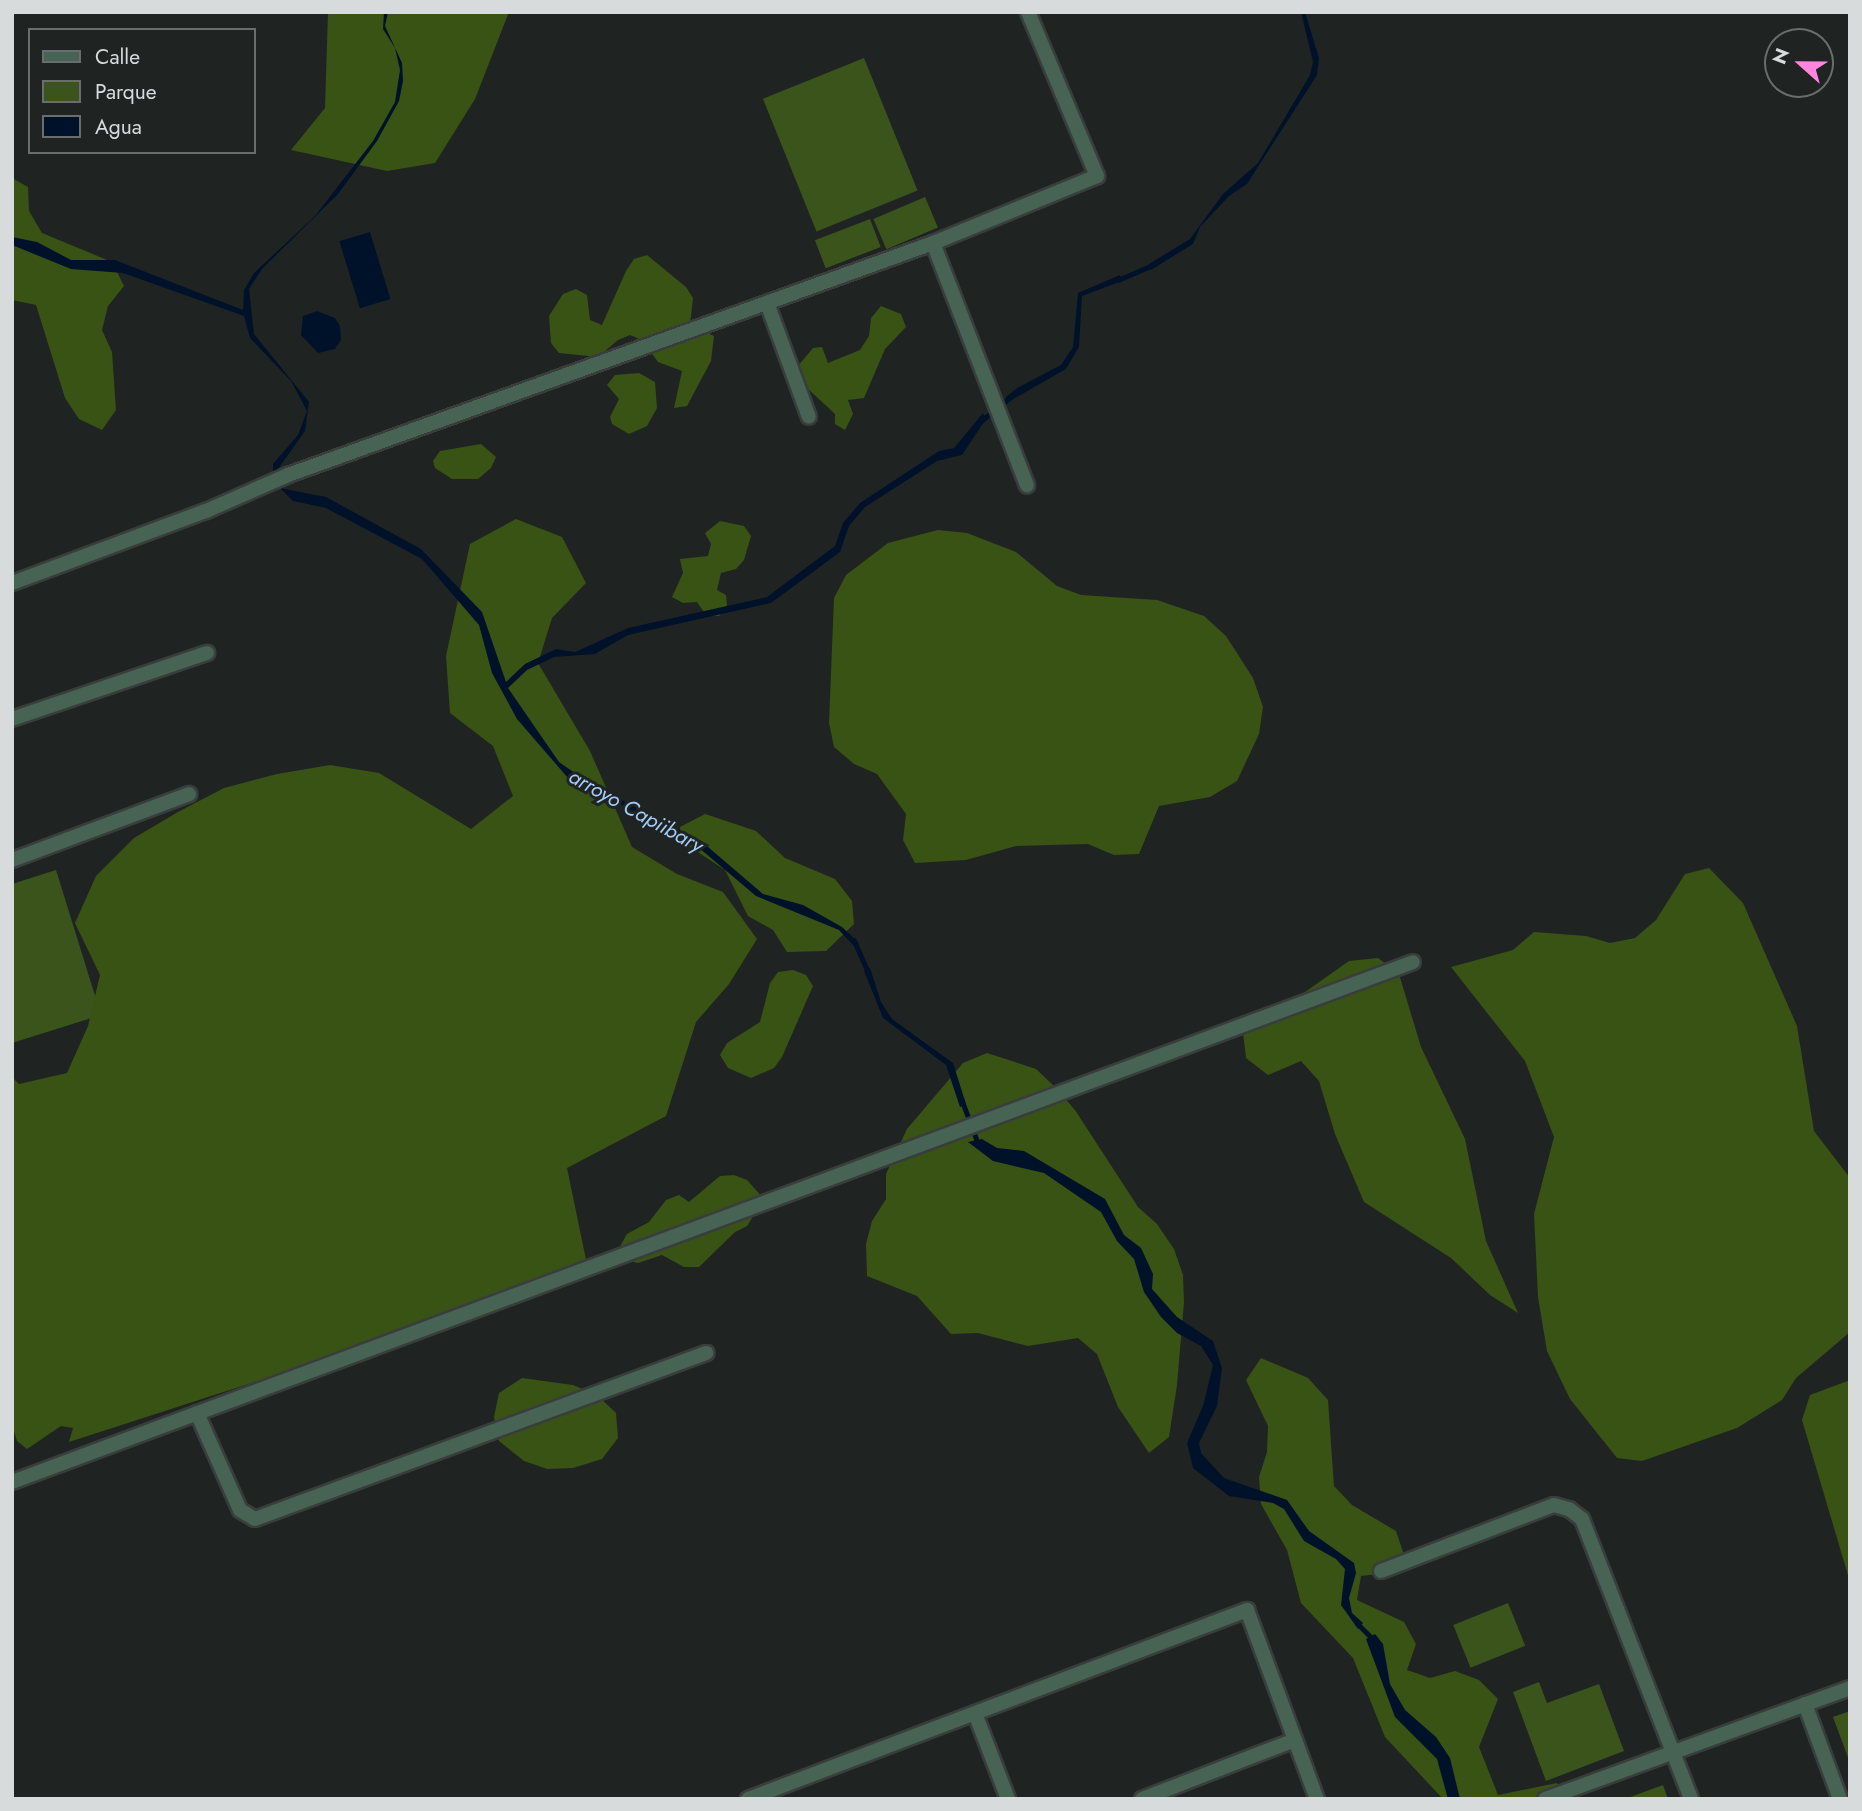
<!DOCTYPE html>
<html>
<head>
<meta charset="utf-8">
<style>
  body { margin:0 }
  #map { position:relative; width:1862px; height:1811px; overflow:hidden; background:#1f2423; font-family:Jost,sans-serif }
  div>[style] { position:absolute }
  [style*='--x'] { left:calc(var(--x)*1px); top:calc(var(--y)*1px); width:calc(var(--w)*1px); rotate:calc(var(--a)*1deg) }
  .green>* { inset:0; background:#3a541c; transform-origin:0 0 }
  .forest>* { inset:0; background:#385314 }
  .water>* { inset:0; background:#001229; transform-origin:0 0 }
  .stream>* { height:4.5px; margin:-2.25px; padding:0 2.25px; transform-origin:2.25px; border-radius:2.25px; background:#001229 }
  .roads { filter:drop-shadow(2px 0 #393e3d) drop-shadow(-2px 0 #393e3d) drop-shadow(0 2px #393e3d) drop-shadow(0 -2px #393e3d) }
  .street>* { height:14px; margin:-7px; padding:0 7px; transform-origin:7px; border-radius:7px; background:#466353 }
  span { translate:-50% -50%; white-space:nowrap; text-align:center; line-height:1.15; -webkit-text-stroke:6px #1f2423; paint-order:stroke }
  .water-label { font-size:21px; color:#a3cdf8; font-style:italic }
  .frame { position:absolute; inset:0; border:14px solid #d8dbdb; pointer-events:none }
  .legend { position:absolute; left:28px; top:28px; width:228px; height:126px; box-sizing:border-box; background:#1f2423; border:2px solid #696d6d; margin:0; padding:9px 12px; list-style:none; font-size:21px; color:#d8dbdb }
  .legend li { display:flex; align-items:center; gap:14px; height:35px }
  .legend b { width:35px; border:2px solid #696d6d }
  .north { position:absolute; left:1764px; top:28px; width:70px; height:70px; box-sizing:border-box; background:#1f2423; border:2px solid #696d6d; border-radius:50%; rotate:291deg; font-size:19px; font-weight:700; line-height:28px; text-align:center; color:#d8dbdb }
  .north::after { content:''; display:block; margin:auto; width:24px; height:32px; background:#ff85df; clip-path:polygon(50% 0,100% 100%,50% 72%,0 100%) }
</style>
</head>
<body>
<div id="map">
  <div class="green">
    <i style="left:864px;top:58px;width:143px;height:109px;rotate:68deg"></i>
    <i style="left:925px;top:197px;width:33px;height:56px;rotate:67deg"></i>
    <i style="left:870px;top:219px;width:30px;height:59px;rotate:69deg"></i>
    <i style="clip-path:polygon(56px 870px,101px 1015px,12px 1043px,12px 884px)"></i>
    <i style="left:1508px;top:1603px;width:46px;height:59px;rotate:68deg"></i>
    <i style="clip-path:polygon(1539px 1682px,1547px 1703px,1599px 1684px,1624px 1751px,1546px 1781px,1513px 1692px)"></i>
    <i style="clip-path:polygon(1850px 1711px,1850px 1763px,1833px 1717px)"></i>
    <i style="clip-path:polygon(1663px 1785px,1668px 1799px,1625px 1799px)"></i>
  </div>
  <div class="forest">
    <i style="clip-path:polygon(328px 12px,509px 12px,475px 99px,435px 163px,387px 171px,291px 150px,325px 108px)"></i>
    <i style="clip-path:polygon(12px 178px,28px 187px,29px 211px,42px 233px,112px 262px,124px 286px,108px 306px,102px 330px,112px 352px,116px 410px,102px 430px,79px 419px,65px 398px,36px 305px,12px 300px)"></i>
    <i style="clip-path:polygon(647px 255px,686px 287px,693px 298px,690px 325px,714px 336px,711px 361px,687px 406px,674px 408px,682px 371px,658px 362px,642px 340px,630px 335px,618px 340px,598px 357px,559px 353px,551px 343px,549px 316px,563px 294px,576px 289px,587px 295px,590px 320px,602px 325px,626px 271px,634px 259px)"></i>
    <i style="clip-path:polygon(881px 306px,901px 314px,906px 327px,885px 349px,864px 398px,848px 400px,853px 414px,845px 430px,835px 424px,835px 414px,806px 387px,798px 366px,813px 348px,822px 347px,828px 363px,860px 350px,869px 336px,871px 318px)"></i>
    <i style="clip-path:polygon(639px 373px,655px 382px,657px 408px,647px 426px,629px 434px,612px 424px,610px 417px,619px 399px,607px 385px,615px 375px)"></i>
    <i style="clip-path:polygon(481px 444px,496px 457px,491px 468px,478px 479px,452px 479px,435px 468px,433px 461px,440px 451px)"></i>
    <i style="clip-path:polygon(516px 519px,562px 537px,586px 583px,552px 618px,538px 663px,590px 751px,632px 847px,677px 874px,723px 892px,757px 939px,729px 984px,696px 1022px,666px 1116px,567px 1168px,589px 1274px,69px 1442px,73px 1428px,61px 1426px,27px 1449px,17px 1441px,12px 1425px,12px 1077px,19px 1084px,67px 1073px,88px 1026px,100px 975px,75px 923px,96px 876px,134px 838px,178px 812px,224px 788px,277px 774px,330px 765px,379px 773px,471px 829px,513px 796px,493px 746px,450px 713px,446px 656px,470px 544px)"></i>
    <i style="clip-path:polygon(720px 521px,744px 526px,751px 536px,744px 560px,736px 569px,721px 573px,717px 590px,726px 595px,727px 607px,719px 616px,706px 615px,697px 602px,683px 603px,672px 597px,683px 573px,680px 559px,708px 556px,711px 544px,705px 533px)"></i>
    <i style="clip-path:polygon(938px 530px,967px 533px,1016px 552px,1057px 586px,1081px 595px,1157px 600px,1204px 616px,1226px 636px,1253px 678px,1263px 707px,1259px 734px,1237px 781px,1210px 797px,1159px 806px,1139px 854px,1114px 855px,1088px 844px,1016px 846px,966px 860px,915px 863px,903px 840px,906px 814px,877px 774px,854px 764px,834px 747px,829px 723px,834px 598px,846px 575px,888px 543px)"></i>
    <i style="clip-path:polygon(705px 814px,756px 831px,785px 858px,835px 879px,852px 901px,854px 924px,826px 951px,787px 952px,773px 930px,748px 916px,725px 870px,681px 841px,680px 827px)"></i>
    <i style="clip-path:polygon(1709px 868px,1743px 903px,1797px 1026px,1814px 1131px,1850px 1178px,1850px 1332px,1796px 1378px,1782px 1400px,1737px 1428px,1642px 1461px,1617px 1458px,1570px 1399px,1547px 1351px,1538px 1297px,1534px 1214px,1554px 1137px,1525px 1061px,1451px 967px,1513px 950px,1534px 932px,1586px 936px,1610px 943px,1635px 938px,1656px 920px,1685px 874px)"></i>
    <i style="clip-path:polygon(1378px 958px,1399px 974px,1421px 1047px,1465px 1139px,1486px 1241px,1518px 1313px,1490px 1295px,1451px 1258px,1364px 1202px,1335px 1134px,1319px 1081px,1301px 1061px,1268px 1075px,1246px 1058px,1241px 1016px,1288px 1004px,1349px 961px)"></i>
    <i style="clip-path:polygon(793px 970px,806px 975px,813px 986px,782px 1057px,774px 1068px,751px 1078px,728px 1068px,720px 1055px,727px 1043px,760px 1022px,770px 983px,778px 972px)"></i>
    <i style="clip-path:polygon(987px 1053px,1036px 1069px,1054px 1086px,1075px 1110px,1138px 1207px,1157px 1224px,1174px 1249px,1183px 1275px,1184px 1302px,1177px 1385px,1169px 1437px,1149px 1453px,1118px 1407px,1097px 1354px,1078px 1338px,1028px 1346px,978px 1333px,951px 1334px,917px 1296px,867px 1276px,866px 1244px,872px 1221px,886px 1199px,886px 1174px,907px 1129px,963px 1063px)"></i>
    <i style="clip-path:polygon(734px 1175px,747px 1180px,764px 1199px,747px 1226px,735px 1232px,699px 1267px,684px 1267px,662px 1255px,638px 1263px,614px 1257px,627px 1234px,649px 1222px,666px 1200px,679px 1195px,689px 1202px,720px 1176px)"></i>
    <i style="clip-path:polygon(1261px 1358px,1308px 1378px,1328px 1400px,1334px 1486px,1352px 1505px,1396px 1531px,1404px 1555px,1386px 1573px,1361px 1576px,1357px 1600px,1404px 1622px,1416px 1644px,1407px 1670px,1430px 1678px,1455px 1671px,1479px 1680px,1498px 1699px,1479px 1747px,1498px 1795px,1557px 1783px,1567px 1799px,1443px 1799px,1385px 1737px,1353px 1658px,1301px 1603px,1287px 1550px,1261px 1504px,1259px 1477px,1267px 1452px,1268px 1426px,1246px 1380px)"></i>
    <i style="clip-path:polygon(522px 1378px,573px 1385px,597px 1395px,616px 1413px,618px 1438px,602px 1459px,573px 1468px,547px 1469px,524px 1461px,499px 1441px,494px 1417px,499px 1393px)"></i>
    <i style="clip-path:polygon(1850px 1380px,1850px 1582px,1802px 1420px,1810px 1395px)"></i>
  </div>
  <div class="water">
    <i style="clip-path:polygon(384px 12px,388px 12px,385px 26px,402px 63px,403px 81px,399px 101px,377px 141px,338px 194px,262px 269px,249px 289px,254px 334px,309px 402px,305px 431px,273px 476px,273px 464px,298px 435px,307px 411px,291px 381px,250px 338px,244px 316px,123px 273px,71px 269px,12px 245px,12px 237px,37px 242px,71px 260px,115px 260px,243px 310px,244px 290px,254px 273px,315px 216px,373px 141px,395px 102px,400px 70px,395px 48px,383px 29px)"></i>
    <i style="clip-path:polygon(1301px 12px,1305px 12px,1319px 58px,1317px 75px,1247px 184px,1229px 196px,1200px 227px,1193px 244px,1151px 270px,1149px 264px,1190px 239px,1223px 194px,1258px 163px,1310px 75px,1313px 62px)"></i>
    <i style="left:370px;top:232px;width:70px;height:32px;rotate:73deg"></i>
    <i style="clip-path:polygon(1120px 275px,1122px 281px,1082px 296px,1079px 347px,1066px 369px,1008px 402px,1006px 397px,1017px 388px,1061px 365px,1073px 347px,1078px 293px)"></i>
    <i style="clip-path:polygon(317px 311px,335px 318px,340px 326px,341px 340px,335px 349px,318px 353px,301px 335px,303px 316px)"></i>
    <i style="clip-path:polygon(983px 413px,986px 419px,962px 455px,937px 461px,865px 507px,849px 526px,840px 552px,771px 603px,628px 635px,595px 654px,554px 657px,527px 670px,508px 688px,559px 762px,589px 783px,701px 841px,763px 894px,803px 905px,842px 927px,859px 943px,853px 945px,839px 930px,756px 896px,698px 847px,653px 821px,568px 778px,517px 719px,492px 673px,479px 625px,422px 559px,326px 508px,293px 501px,280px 488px,326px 497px,421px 549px,482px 612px,506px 682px,525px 664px,556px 649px,575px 652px,628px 628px,767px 597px,835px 546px,843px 523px,860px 503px,939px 451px,954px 448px)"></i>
    <i style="clip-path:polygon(870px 968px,881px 1002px,892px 1019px,953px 1063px,966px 1104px,960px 1107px,946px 1065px,883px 1018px,864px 971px)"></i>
    <i style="clip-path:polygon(982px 1139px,997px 1148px,1024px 1151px,1105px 1199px,1124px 1235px,1141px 1248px,1153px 1274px,1152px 1289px,1177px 1317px,1213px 1341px,1222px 1368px,1217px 1406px,1199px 1443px,1201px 1453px,1224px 1478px,1287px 1500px,1309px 1531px,1354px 1563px,1356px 1573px,1349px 1598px,1352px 1613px,1363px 1623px,1358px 1629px,1341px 1605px,1345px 1569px,1336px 1559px,1304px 1541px,1284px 1509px,1273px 1503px,1229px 1496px,1193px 1468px,1187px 1443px,1203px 1406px,1213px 1365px,1201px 1346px,1177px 1333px,1161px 1317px,1144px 1292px,1134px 1259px,1117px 1241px,1101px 1212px,1044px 1173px,993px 1161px,968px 1142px)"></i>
    <i style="clip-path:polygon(1375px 1634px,1383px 1644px,1390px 1684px,1405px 1710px,1436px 1737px,1450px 1758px,1460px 1799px,1448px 1799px,1437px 1759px,1395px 1717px,1366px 1639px)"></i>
  </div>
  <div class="stream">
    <i style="--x:1118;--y:280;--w:40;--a:-23.4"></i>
    <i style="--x:981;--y:421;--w:40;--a:-39"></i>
    <i style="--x:854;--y:940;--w:37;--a:66"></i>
    <i style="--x:962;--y:1100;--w:46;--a:69.6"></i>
    <i style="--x:1357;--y:1623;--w:23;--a:45"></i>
  </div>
  <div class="roads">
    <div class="street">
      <i style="--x:933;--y:243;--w:260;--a:68.8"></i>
      <i style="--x:767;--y:303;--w:121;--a:69.8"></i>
      <i style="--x:12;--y:583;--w:207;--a:-20.4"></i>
      <i style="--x:206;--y:511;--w:90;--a:-23.7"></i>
      <i style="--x:288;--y:475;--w:685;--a:-19.78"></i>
      <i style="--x:933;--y:243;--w:177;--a:-22.2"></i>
      <i style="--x:1097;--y:176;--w:178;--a:-112.8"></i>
      <i style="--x:12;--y:719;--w:206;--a:-18.7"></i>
      <i style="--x:12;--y:860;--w:189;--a:-20.4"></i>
      <i style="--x:197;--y:1413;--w:106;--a:66.1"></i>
      <i style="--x:240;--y:1510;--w:17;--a:31"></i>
      <i style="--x:255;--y:1519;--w:481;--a:-20.2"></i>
      <i style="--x:12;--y:1482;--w:1494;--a:-20.36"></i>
      <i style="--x:1381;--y:1571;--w:185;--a:-20.9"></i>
      <i style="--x:1554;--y:1505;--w:16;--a:15"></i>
      <i style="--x:1569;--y:1509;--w:16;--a:38"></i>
      <i style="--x:1582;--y:1519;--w:300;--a:68.7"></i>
      <i style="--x:1805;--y:1704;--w:101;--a:69.8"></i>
      <i style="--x:976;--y:1716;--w:89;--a:68.9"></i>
      <i style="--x:748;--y:1799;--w:534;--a:-20.74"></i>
      <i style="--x:1247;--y:1610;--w:202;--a:69.7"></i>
      <i style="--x:1142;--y:1799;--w:164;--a:-21.1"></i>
      <i style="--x:1545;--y:1799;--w:325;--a:-20"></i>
    </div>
  </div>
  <div class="water-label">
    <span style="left:636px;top:811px;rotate:29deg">arroyo Capiibary</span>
  </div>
  <div class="frame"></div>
  <ul class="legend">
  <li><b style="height:9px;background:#466353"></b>Calle</li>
  <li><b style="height:19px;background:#3a541c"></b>Parque</li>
  <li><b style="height:19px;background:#001229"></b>Agua</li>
  </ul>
  <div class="north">N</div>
</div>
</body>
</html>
